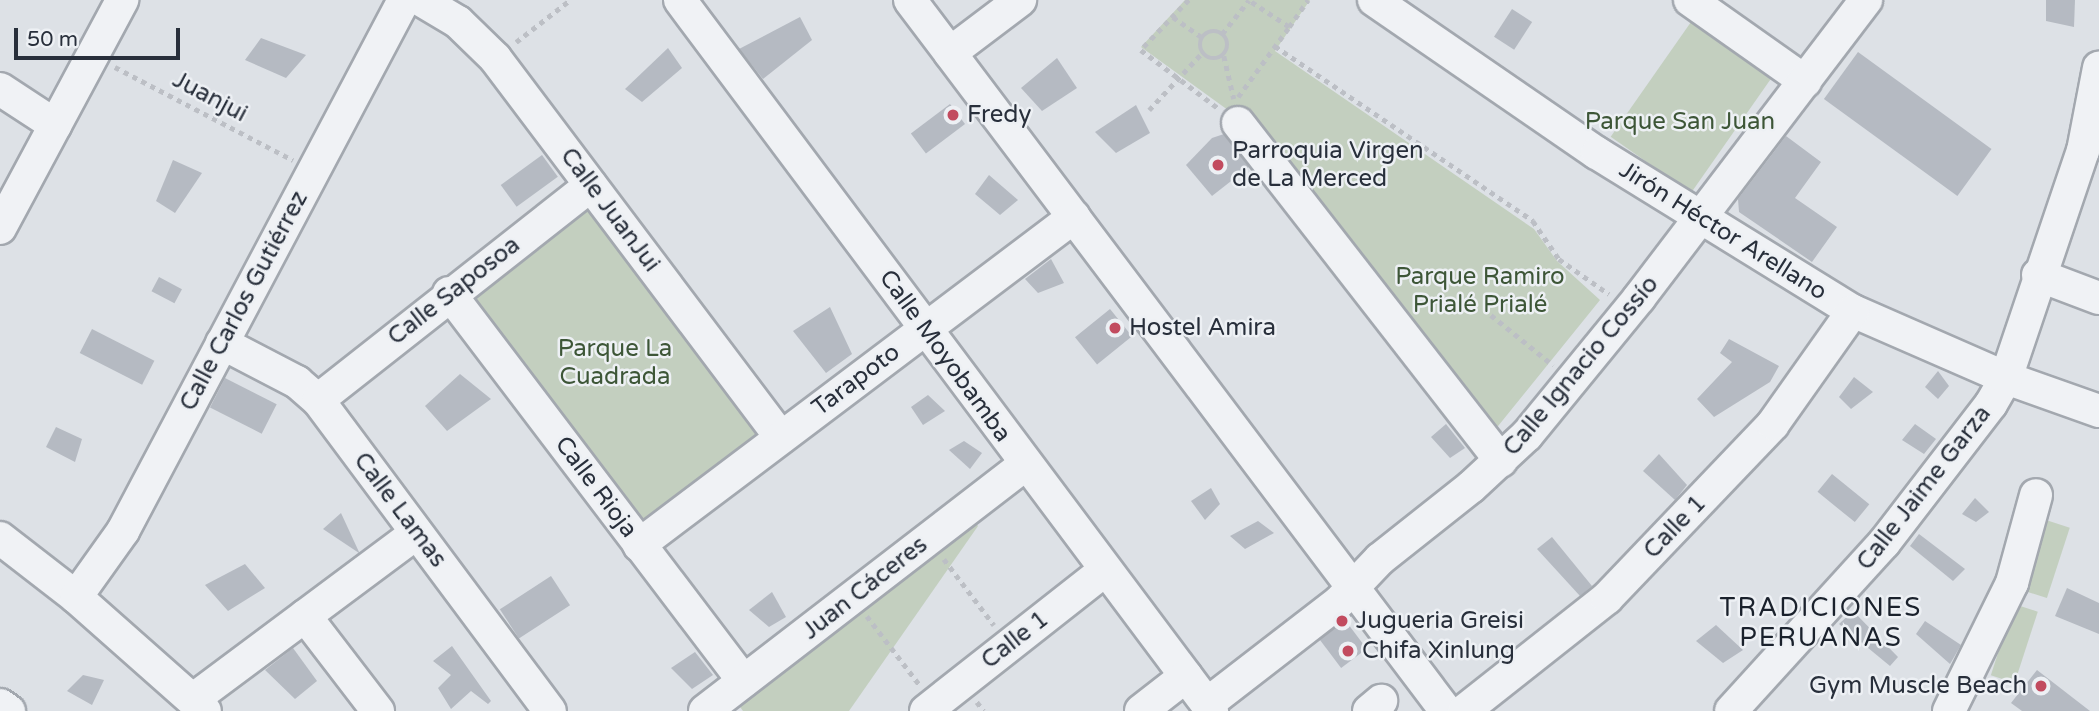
<!DOCTYPE html>
<html>
<head>
<meta charset="utf-8">
<style>
  body { margin:0 }
  #map { position:relative; width:2099px; height:711px; overflow:hidden; background:#dde1e6; font-family:"Varela Round",sans-serif }
  div>[style] { position:absolute }
  [style*='--x'] { left:calc(var(--x)*1px); top:calc(var(--y)*1px); width:calc(var(--w)*1px); rotate:calc(var(--a)*1deg) }
  .green>* { inset:0; background:#c3cfbf; transform-origin:0 0 }
  .building>* { inset:0; background:#b5bac2; transform-origin:0 0 }
  .path>* { height:4.5px; margin-top:-2.25px; transform-origin:0; background:repeating-linear-gradient(90deg,#bcbfc5 0 5px,transparent 0 10px) }
  .path>.ring { margin:-2.25px; padding:0; box-sizing:content-box; background:none; border:4.5px solid #bcbfc5; border-radius:50% }
  .roads { filter:drop-shadow(2px 0 #a3a8af) drop-shadow(-2px 0 #a3a8af) drop-shadow(0 2px #a3a8af) drop-shadow(0 -2px #a3a8af) }
  .minor>* { height:32px; margin:-16px; padding:0 16px; transform-origin:16px; border-radius:16px; background:#f0f2f5 }
  .dots>* { width:19px; height:19px; translate:-50% -50%; box-sizing:border-box; border:4px solid #edf0f4; border-radius:50% }
  span { translate:-50% -50%; white-space:nowrap; text-align:center; line-height:1.15; -webkit-text-stroke:5px #edf0f4; paint-order:stroke }
  .street-label { font-size:24px; color:#282f3b }
  .poi-label { font-size:24px; color:#282f3b }
  .left { translate:0 -50%; text-align:left }
  .right { translate:-100% -50%; text-align:right }
  .park-label { font-size:24px; color:#3d5637 }
  .neighbourhood-label { font-size:26px; color:#1a212c; letter-spacing:2px }
  .scale { position:absolute; left:14px; top:28px; width:166px; height:32px; box-sizing:border-box; border:4px solid #282f3b; border-top:0; padding-left:9px; font-size:21px; line-height:24px; white-space:nowrap; color:#282f3b; -webkit-text-stroke:5px #edf0f4; paint-order:stroke }
</style>
</head>
<body>
<div id="map">
  <div class="green">
    <i style="clip-path:polygon(1185px 0,1310px 0,1275px 51px,1534px 229px,1557px 261px,1600px 300px,1490px 436px,1237px 108px,1232px 113px,1141px 47px)"></i>
    <i style="left:1691px;top:22px;width:98px;height:140px;rotate:35deg"></i>
    <i style="left:590px;top:201px;width:290px;height:155px;rotate:53deg"></i>
    <i style="clip-path:polygon(971px 516px,978px 526px,849px 711px,743px 711px,735px 700px)"></i>
    <i style="left:2046px;top:520px;width:25px;height:74px;rotate:18deg"></i>
    <i style="left:2014px;top:604px;width:25px;height:75px;rotate:18deg"></i>
  </div>
  <div class="building">
    <i style="clip-path:polygon(2046px 0,2075px 0,2074px 27px,2046px 21px)"></i>
    <i style="left:1512px;top:9px;width:24px;height:33px;rotate:33deg"></i>
    <i style="clip-path:polygon(800px 17px,812px 40px,763px 79px,739px 49px)"></i>
    <i style="clip-path:polygon(261px 38px,306px 55px,286px 78px,245px 60px)"></i>
    <i style="clip-path:polygon(668px 48px,682px 68px,642px 102px,625px 89px)"></i>
    <i style="left:1858px;top:52px;width:165px;height:58px;rotate:36deg"></i>
    <i style="clip-path:polygon(1057px 58px,1077px 88px,1042px 111px,1021px 88px)"></i>
    <i style="left:950px;top:104px;width:25px;height:49px;rotate:53deg"></i>
    <i style="clip-path:polygon(1136px 105px,1150px 133px,1116px 153px,1095px 132px)"></i>
    <i style="clip-path:polygon(1224px 134px,1249px 167px,1212px 196px,1186px 165px,1212px 138px)"></i>
    <i style="clip-path:polygon(1786px 136px,1821px 162px,1795px 198px,1837px 227px,1812px 262px,1739px 212px,1738px 199px)"></i>
    <i style="left:542px;top:155px;width:27px;height:51px;rotate:54deg"></i>
    <i style="clip-path:polygon(173px 160px,202px 173px,175px 213px,156px 201px)"></i>
    <i style="clip-path:polygon(989px 175px,1018px 200px,1000px 215px,975px 194px)"></i>
    <i style="clip-path:polygon(1051px 259px,1064px 283px,1038px 293px,1025px 279px)"></i>
    <i style="left:159px;top:277px;width:26px;height:16px;rotate:28deg"></i>
    <i style="clip-path:polygon(830px 307px,852px 354px,826px 373px,793px 331px)"></i>
    <i style="left:1110px;top:309px;width:35px;height:45px;rotate:51deg"></i>
    <i style="left:92px;top:329px;width:70px;height:27px;rotate:27deg"></i>
    <i style="clip-path:polygon(1729px 339px,1779px 366px,1770px 382px,1714px 417px,1697px 399px,1732px 362px,1720px 353px)"></i>
    <i style="clip-path:polygon(1938px 371px,1949px 386px,1938px 399px,1925px 387px)"></i>
    <i style="clip-path:polygon(460px 374px,491px 399px,447px 431px,425px 406px)"></i>
    <i style="clip-path:polygon(1854px 377px,1873px 392px,1851px 409px,1839px 397px)"></i>
    <i style="left:225px;top:378px;width:58px;height:33px;rotate:27deg"></i>
    <i style="clip-path:polygon(928px 395px,945px 411px,923px 425px,911px 407px)"></i>
    <i style="clip-path:polygon(1446px 424px,1465px 448px,1450px 458px,1431px 437px)"></i>
    <i style="clip-path:polygon(1915px 424px,1936px 439px,1924px 454px,1902px 440px)"></i>
    <i style="clip-path:polygon(56px 427px,82px 439px,75px 462px,46px 447px)"></i>
    <i style="clip-path:polygon(964px 441px,982px 453px,970px 469px,949px 450px)"></i>
    <i style="clip-path:polygon(1659px 454px,1687px 485px,1675px 500px,1643px 471px)"></i>
    <i style="left:1832px;top:474px;width:48px;height:23px;rotate:39deg"></i>
    <i style="clip-path:polygon(1211px 488px,1220px 504px,1205px 520px,1191px 501px)"></i>
    <i style="clip-path:polygon(1975px 498px,1989px 512px,1976px 522px,1962px 514px)"></i>
    <i style="clip-path:polygon(341px 513px,359px 552px,359px 553px,323px 529px)"></i>
    <i style="clip-path:polygon(1258px 521px,1274px 533px,1245px 549px,1230px 536px)"></i>
    <i style="clip-path:polygon(1919px 534px,1965px 569px,1953px 581px,1910px 546px)"></i>
    <i style="clip-path:polygon(1552px 537px,1592px 586px,1580px 596px,1537px 549px)"></i>
    <i style="clip-path:polygon(245px 564px,265px 588px,228px 611px,205px 585px)"></i>
    <i style="left:551px;top:576px;width:35px;height:61px;rotate:57deg"></i>
    <i style="clip-path:polygon(2067px 588px,2099px 603px,2099px 634px,2055px 616px)"></i>
    <i style="clip-path:polygon(772px 592px,786px 617px,769px 627px,749px 610px)"></i>
    <i style="clip-path:polygon(1853px 611px,1898px 657px,1890px 666px,1839px 624px)"></i>
    <i style="left:1345px;top:620px;width:36px;height:32px;rotate:53deg"></i>
    <i style="clip-path:polygon(1925px 621px,1961px 645px,1950px 664px,1916px 634px)"></i>
    <i style="clip-path:polygon(1716px 625px,1743px 650px,1723px 663px,1696px 641px)"></i>
    <i style="clip-path:polygon(452px 646px,491px 701px,488px 704px,471px 691px,451px 709px,438px 688px,451px 675px,433px 661px)"></i>
    <i style="clip-path:polygon(293px 648px,317px 681px,295px 699px,265px 670px)"></i>
    <i style="clip-path:polygon(695px 652px,713px 675px,692px 689px,671px 668px)"></i>
    <i style="clip-path:polygon(2037px 670px,2090px 711px,2022px 711px,2011px 703px)"></i>
    <i style="clip-path:polygon(83px 675px,104px 680px,92px 705px,67px 691px)"></i>
  </div>
  <div class="path">
    <i style="--x:1189;--y:0;--w:69;--a:133.8"></i>
    <i style="--x:1141;--y:50;--w:96;--a:37"></i>
    <i style="--x:1173;--y:17;--w:35;--a:35"></i>
    <i style="--x:1289;--y:27;--w:33;--a:-55"></i>
    <i class="ring" style="left:1200px;top:31px;width:23.5px;height:23.5px"></i>
    <i style="--x:1222;--y:34;--w:43;--a:-51.5"></i>
    <i style="--x:516;--y:42;--w:68;--a:-37.9"></i>
    <i style="--x:1275;--y:46;--w:312;--a:34.1"></i>
    <i style="--x:1533;--y:221;--w:46;--a:55.6"></i>
    <i style="--x:1559;--y:259;--w:61;--a:35"></i>
    <i style="--x:1224;--y:56;--w:44;--a:76.9"></i>
    <i style="--x:115;--y:67;--w:201;--a:27.6"></i>
    <i style="--x:1238;--y:97;--w:87;--a:-53.9"></i>
    <i style="--x:1289;--y:27;--w:49;--a:-146.6"></i>
    <i style="--x:1149;--y:110;--w:78;--a:-47.1"></i>
    <i style="--x:1491;--y:315;--w:80;--a:38.9"></i>
    <i style="--x:944;--y:559;--w:83;--a:52.9"></i>
    <i style="--x:867;--y:616;--w:86;--a:52.6"></i>
    <i style="--x:977;--y:702;--w:11;--a:52"></i>
  </div>
  <div class="roads">
    <div class="minor">
      <i style="--x:421;--y:0;--w:43;--a:30.7"></i>
      <i style="--x:458;--y:22;--w:52;--a:44.2"></i>
      <i style="--x:495;--y:58;--w:475;--a:53"></i>
      <i style="--x:680;--y:0;--w:888;--a:53.19"></i>
      <i style="--x:910;--y:0;--w:890;--a:52.99"></i>
      <i style="--x:1374;--y:0;--w:270;--a:34.5"></i>
      <i style="--x:1597;--y:153;--w:301;--a:31.7"></i>
      <i style="--x:1853;--y:311;--w:167;--a:23.6"></i>
      <i style="--x:2006;--y:378;--w:99;--a:19.5"></i>
      <i style="--x:1690;--y:0;--w:141;--a:35.2"></i>
      <i style="--x:950;--y:53;--w:88;--a:-37.1"></i>
      <i style="--x:0;--y:89;--w:66;--a:33.2"></i>
      <i style="--x:1238;--y:123;--w:428;--a:52.1"></i>
      <i style="--x:0;--y:228;--w:259;--a:-61.8"></i>
      <i style="--x:2038;--y:275;--w:65;--a:20.7"></i>
      <i style="--x:449;--y:293;--w:487;--a:52.8"></i>
      <i style="--x:222;--y:343;--w:85;--a:27.5"></i>
      <i style="--x:297;--y:382;--w:28;--a:41"></i>
      <i style="--x:318;--y:400;--w:388;--a:53.3"></i>
      <i style="--x:318;--y:400;--w:347;--a:-38.2"></i>
      <i style="--x:0;--y:538;--w:96;--a:37.8"></i>
      <i style="--x:76;--y:597;--w:172;--a:41.5"></i>
      <i style="--x:639;--y:545;--w:545;--a:-37.02"></i>
      <i style="--x:76;--y:597;--w:81;--a:-54.5"></i>
      <i style="--x:123;--y:531;--w:601;--a:-62.11"></i>
      <i style="--x:305;--y:616;--w:120;--a:52.5"></i>
      <i style="--x:195;--y:698;--w:276;--a:-36.7"></i>
      <i style="--x:1207;--y:704;--w:167;--a:-37.7"></i>
      <i style="--x:1339;--y:602;--w:59;--a:-46.4"></i>
      <i style="--x:1380;--y:559;--w:116;--a:-38.4"></i>
      <i style="--x:1471;--y:487;--w:76;--a:-42.9"></i>
      <i style="--x:1527;--y:435;--w:177;--a:-50.7"></i>
      <i style="--x:1639;--y:298;--w:375;--a:-52.7"></i>
      <i style="--x:0;--y:705;--w:11;--a:34"></i>
      <i style="--x:705;--y:711;--w:404;--a:-37.6"></i>
      <i style="--x:926;--y:711;--w:228;--a:-38.2"></i>
      <i style="--x:1141;--y:711;--w:57;--a:-37.9"></i>
      <i style="--x:1369;--y:711;--w:16;--a:-40"></i>
      <i style="--x:1464;--y:711;--w:182;--a:-38.3"></i>
      <i style="--x:1607;--y:598;--w:240;--a:-46.3"></i>
      <i style="--x:1773;--y:424;--w:138;--a:-54.7"></i>
      <i style="--x:1731;--y:711;--w:227;--a:-47.7"></i>
      <i style="--x:1884;--y:543;--w:175;--a:-52.4"></i>
      <i style="--x:1991;--y:404;--w:30;--a:-60"></i>
      <i style="--x:2006;--y:378;--w:240;--a:-71.3"></i>
      <i style="--x:2083;--y:151;--w:85;--a:-79.1"></i>
      <i style="--x:1949;--y:711;--w:143;--a:-63.8"></i>
      <i style="--x:2012;--y:583;--w:91;--a:-74.7"></i>
    </div>
  </div>
  <div class="dots">
    <i style="left:953px;top:115px;background:#c24b5f"></i>
    <i style="left:1218px;top:165px;background:#c24b5f"></i>
    <i style="left:1115px;top:328px;background:#c24b5f"></i>
    <i style="left:1342px;top:621px;background:#c24b5f"></i>
    <i style="left:1348px;top:651px;background:#c24b5f"></i>
    <i style="left:2041px;top:686px;background:#c24b5f"></i>
  </div>
  <div class="street-label">
    <span style="left:210px;top:97px;rotate:28deg">Juanjui</span>
    <span style="left:610px;top:210px;rotate:53deg">Calle JuanJui</span>
    <span style="left:1723px;top:231px;rotate:32deg">Jirón Héctor Arellano</span>
    <span style="left:454px;top:291px;rotate:-38deg">Calle Saposoa</span>
    <span style="left:244px;top:301px;rotate:-62deg">Calle Carlos Gutiérrez</span>
    <span style="left:945px;top:356px;rotate:54deg">Calle Moyobamba</span>
    <span style="left:1581px;top:366px;rotate:-50deg">Calle Ignacio Cossío</span>
    <span style="left:856px;top:380px;rotate:-37deg">Tarapoto</span>
    <span style="left:596px;top:487px;rotate:53deg">Calle Rioja</span>
    <span style="left:1924px;top:488px;rotate:-52deg">Calle Jaime Garza</span>
    <span style="left:400px;top:510px;rotate:53deg">Calle Lamas</span>
    <span style="left:1675px;top:527px;rotate:-46deg">Calle 1</span>
    <span style="left:865px;top:588px;rotate:-38deg">Juan Cáceres</span>
    <span style="left:1015px;top:640px;rotate:-38deg">Calle 1</span>
  </div>
  <div class="poi-label">
    <span class="left" style="left:967px;top:115px">Fredy</span>
    <span class="left" style="left:1232px;top:165px">Parroquia Virgen<br>de La Merced</span>
    <span class="left" style="left:1129px;top:328px">Hostel Amira</span>
    <span class="left" style="left:1356px;top:621px">Jugueria Greisi</span>
    <span class="left" style="left:1362px;top:651px">Chifa Xinlung</span>
    <span class="right" style="left:2027px;top:686px">Gym Muscle Beach</span>
  </div>
  <div class="park-label">
    <span style="left:1680px;top:122px">Parque San Juan</span>
    <span style="left:1480px;top:291px">Parque Ramiro<br>Prialé Prialé</span>
    <span style="left:615px;top:363px">Parque La<br>Cuadrada</span>
  </div>
  <div class="neighbourhood-label">
    <span style="left:1821px;top:623px">TRADICIONES<br>PERUANAS</span>
  </div>
  <div class="scale">50 m</div>
</div>
</body>
</html>
